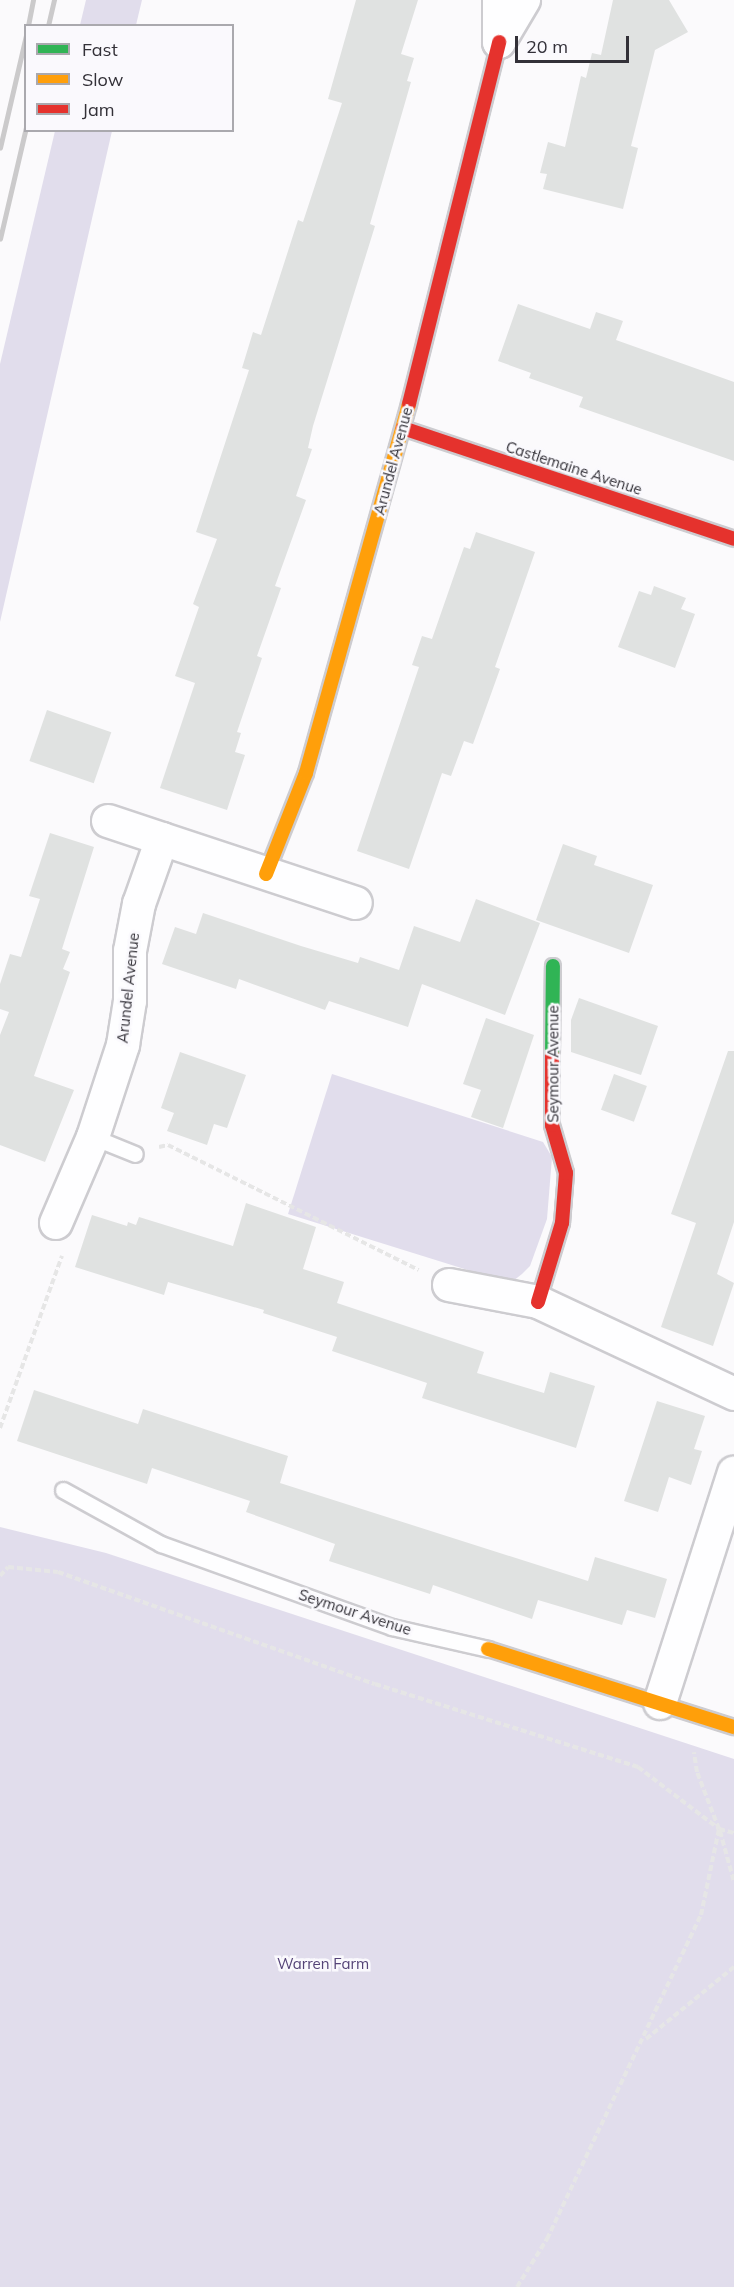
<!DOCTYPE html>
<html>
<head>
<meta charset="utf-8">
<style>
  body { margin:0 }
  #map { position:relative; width:734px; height:2287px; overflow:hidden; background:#fbfafc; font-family:Mulish,sans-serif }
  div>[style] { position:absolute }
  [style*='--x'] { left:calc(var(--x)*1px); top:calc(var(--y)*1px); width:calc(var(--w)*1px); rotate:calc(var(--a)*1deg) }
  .green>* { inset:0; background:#e1ddec }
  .building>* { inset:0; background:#e0e2e1; transform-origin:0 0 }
  .path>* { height:4px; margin-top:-2px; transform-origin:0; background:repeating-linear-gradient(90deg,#e6e6e6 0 6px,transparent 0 9px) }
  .roads { filter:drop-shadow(2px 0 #cdccd0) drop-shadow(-2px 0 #cdccd0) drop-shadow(0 2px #cdccd0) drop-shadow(0 -2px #cdccd0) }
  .lane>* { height:15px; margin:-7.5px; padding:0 7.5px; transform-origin:7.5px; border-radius:7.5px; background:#fefeff }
  .street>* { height:32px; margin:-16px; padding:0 16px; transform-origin:16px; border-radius:16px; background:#fefeff }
  .fast>* { height:14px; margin:-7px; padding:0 7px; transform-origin:7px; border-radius:7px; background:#30b455 }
  .slow>* { height:14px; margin:-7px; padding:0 7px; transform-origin:7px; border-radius:7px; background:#ff9f0a }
  .jam>* { height:14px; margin:-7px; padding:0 7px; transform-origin:7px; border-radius:7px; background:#e5322d }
  .rail>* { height:4.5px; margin:-2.25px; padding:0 2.25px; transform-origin:2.25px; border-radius:2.25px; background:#cbcacb }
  span { translate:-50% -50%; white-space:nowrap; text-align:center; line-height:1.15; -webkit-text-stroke:5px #faf9fd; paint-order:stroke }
  .street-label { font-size:15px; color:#333138 }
  .park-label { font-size:15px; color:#544377 }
  .legend { position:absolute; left:24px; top:24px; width:210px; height:108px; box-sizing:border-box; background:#faf9fd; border:2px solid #aaa9ae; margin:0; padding:8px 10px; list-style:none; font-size:18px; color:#333138 }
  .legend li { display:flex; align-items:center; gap:12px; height:30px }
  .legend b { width:30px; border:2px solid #aaa9ae }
  .scale { position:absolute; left:515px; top:36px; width:114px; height:27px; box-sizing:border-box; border:3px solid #333138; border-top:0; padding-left:8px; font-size:18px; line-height:21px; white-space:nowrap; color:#333138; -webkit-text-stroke:4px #faf9fd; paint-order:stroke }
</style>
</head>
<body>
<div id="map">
  <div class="green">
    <i style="clip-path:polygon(86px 0,142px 0,136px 25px,80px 25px)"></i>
    <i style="clip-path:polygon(55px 131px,112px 131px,0 622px,0 364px)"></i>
    <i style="clip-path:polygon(332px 1074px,543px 1142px,552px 1157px,547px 1219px,530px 1266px,522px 1274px,513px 1281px,503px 1281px,288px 1214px)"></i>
    <i style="clip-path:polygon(0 1527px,106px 1553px,734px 1759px,734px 2287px,0 2287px)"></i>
  </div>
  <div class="building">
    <i style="clip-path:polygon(356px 0,418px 0,401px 54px,414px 58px,407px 81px,411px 82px,370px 224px,375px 226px,313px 426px,308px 448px,312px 449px,296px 496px,306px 500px,275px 586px,281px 588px,257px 656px,262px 658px,237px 732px,241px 733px,235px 752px,245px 755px,227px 810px,160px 788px,195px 683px,175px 676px,199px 607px,193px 604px,217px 539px,196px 532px,249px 370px,242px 368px,253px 332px,261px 335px,298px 220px,303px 222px,342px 103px,328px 99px)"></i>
    <i style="clip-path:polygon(613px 0,669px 0,688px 32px,655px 50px,631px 146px,638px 148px,623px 209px,543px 189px,547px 174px,540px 173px,548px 142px,565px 147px,581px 76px,586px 78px,592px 53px,601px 55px)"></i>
    <i style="clip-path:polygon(518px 304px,590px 329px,596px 312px,623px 321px,616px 340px,734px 382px,734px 461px,579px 407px,583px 397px,529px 378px,531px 373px,498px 361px)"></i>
    <i style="clip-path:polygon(476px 532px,535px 552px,495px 667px,500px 669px,473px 744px,464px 741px,451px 776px,442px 773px,409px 869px,357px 851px,419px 667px,412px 665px,422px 636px,432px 639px,464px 547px,470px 549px)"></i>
    <i style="clip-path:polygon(654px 586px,686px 598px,681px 609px,695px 614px,675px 668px,618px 647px,639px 591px,651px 595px)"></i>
    <i style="left:47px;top:710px;width:68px;height:54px;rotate:19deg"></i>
    <i style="clip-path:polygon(50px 833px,94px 847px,62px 949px,70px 952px,63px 969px,70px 972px,34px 1076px,74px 1090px,45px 1162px,0 1145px,0 1035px,9px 1012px,0 1009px,0 984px,10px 954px,21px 957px,40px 899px,29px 896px)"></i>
    <i style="clip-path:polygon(563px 844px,597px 856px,594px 865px,653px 885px,629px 953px,536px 920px)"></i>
    <i style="clip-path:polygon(476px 899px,540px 923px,505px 1015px,422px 984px,408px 1027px,329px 1001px,325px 1010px,239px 979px,236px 989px,162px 964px,175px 927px,196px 934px,203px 913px,301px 946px,358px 963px,360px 957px,399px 970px,414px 926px,460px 942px)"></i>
    <i style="clip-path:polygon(579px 998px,658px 1026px,641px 1075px,571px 1052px,571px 1020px)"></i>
    <i style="clip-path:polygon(486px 1018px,534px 1035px,503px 1128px,471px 1117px,481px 1090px,463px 1084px)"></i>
    <i style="clip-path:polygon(728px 1051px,734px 1051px,734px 1222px,717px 1274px,734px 1283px,713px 1346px,661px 1327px,696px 1223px,671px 1214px)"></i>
    <i style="clip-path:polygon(180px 1052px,246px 1075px,227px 1128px,214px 1124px,207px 1145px,167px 1131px,174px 1113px,161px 1108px)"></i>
    <i style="left:614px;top:1074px;width:35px;height:38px;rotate:20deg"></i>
    <i style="clip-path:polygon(246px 1203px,316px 1227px,303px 1269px,344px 1282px,337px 1303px,484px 1352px,477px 1373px,544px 1393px,550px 1372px,595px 1386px,576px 1448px,422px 1398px,427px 1383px,332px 1351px,337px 1337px,263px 1313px,264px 1310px,168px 1282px,164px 1295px,75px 1267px,92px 1215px,127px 1226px,128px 1222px,136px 1225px,139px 1217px,233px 1246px)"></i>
    <i style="clip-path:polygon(34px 1390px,138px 1424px,143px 1409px,288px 1456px,280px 1483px,588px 1581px,595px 1557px,667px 1579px,655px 1618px,627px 1610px,622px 1625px,538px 1600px,532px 1619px,433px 1585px,430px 1594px,329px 1561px,335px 1544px,246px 1512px,250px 1501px,152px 1468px,147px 1484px,17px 1441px)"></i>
    <i style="clip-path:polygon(657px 1401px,705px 1416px,694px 1449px,702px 1451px,691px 1485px,669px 1477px,658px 1512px,624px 1501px)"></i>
  </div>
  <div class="path">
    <i style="--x:159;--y:1147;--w:9;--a:-13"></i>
    <i style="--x:168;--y:1145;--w:280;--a:26.5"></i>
    <i style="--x:0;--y:1428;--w:183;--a:-70.2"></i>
    <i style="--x:0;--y:1576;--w:12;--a:-48"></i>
    <i style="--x:8;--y:1567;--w:50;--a:5.7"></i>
    <i style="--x:58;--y:1572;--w:336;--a:19.5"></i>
    <i style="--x:375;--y:1684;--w:276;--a:17.5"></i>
    <i style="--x:638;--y:1767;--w:102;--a:37.4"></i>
    <i style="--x:719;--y:1829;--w:16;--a:15"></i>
    <i style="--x:720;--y:1831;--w:53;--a:74.6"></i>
    <i style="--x:646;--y:2039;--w:114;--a:-39.3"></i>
    <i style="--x:517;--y:2287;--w:57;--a:-58"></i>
    <i style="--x:547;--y:2239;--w:359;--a:-64.6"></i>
    <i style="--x:701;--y:1915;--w:88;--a:-78.2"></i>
    <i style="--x:719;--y:1829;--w:61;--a:-111.1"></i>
    <i style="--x:697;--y:1772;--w:20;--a:-99"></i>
  </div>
  <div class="roads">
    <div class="lane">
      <i style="--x:93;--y:1137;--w:45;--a:22"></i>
      <i style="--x:63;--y:1490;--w:112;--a:28.9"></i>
      <i style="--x:161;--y:1544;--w:245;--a:19.8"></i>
      <i style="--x:392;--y:1627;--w:98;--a:12.9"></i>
    </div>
    <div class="street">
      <i style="--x:499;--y:0;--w:42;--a:90"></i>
      <i style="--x:499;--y:42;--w:49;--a:-59.2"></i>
      <i style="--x:108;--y:821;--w:57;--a:18.4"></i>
      <i style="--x:56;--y:1223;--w:94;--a:-66.7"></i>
      <i style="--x:93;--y:1137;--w:97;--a:-71.9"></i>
      <i style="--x:123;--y:1045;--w:45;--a:-81"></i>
      <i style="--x:130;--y:1001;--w:50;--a:-90"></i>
      <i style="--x:130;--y:951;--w:48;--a:-79.2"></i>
      <i style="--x:139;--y:904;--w:69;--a:-70.5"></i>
      <i style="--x:162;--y:839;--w:204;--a:18.3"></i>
      <i style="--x:449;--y:1285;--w:91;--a:10.8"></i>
      <i style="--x:538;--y:1302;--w:217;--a:25.1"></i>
      <i style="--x:660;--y:1703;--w:242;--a:-72.2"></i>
    </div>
    <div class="fast">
      <i style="--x:552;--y:1055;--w:89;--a:-89.4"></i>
    </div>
    <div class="slow">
      <i style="--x:266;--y:874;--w:109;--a:-68.4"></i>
      <i style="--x:306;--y:773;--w:383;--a:-74.4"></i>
      <i style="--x:488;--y:1649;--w:258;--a:17.6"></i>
    </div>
    <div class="jam">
      <i style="--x:409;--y:404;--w:373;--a:-76"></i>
      <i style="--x:403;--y:428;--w:349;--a:18.5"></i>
      <i style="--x:538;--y:1302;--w:83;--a:-73.1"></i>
      <i style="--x:562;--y:1223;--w:50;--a:-85.4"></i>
      <i style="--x:566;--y:1173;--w:50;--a:-106.3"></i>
      <i style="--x:552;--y:1125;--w:70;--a:-90"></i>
    </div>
  </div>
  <div class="rail">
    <i style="--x:28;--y:26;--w:26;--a:-79"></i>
    <i style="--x:48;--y:26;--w:27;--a:-77"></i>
    <i style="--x:0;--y:148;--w:116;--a:-77"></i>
    <i style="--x:0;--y:239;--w:115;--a:-76.9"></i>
  </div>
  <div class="street-label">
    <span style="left:393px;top:461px;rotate:-75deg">Arundel Avenue</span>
    <span style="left:574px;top:468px;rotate:18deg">Castlemaine Avenue</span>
    <span style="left:128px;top:988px;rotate:-84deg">Arundel Avenue</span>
    <span style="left:553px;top:1064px;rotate:-90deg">Seymour Avenue</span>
    <span style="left:355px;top:1612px;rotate:18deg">Seymour Avenue</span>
  </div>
  <div class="park-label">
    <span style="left:323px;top:1964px">Warren Farm</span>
  </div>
  <ul class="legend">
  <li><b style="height:8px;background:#30b455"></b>Fast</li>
  <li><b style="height:8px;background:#ff9f0a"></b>Slow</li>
  <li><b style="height:8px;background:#e5322d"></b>Jam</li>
  </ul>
  <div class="scale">20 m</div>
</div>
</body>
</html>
